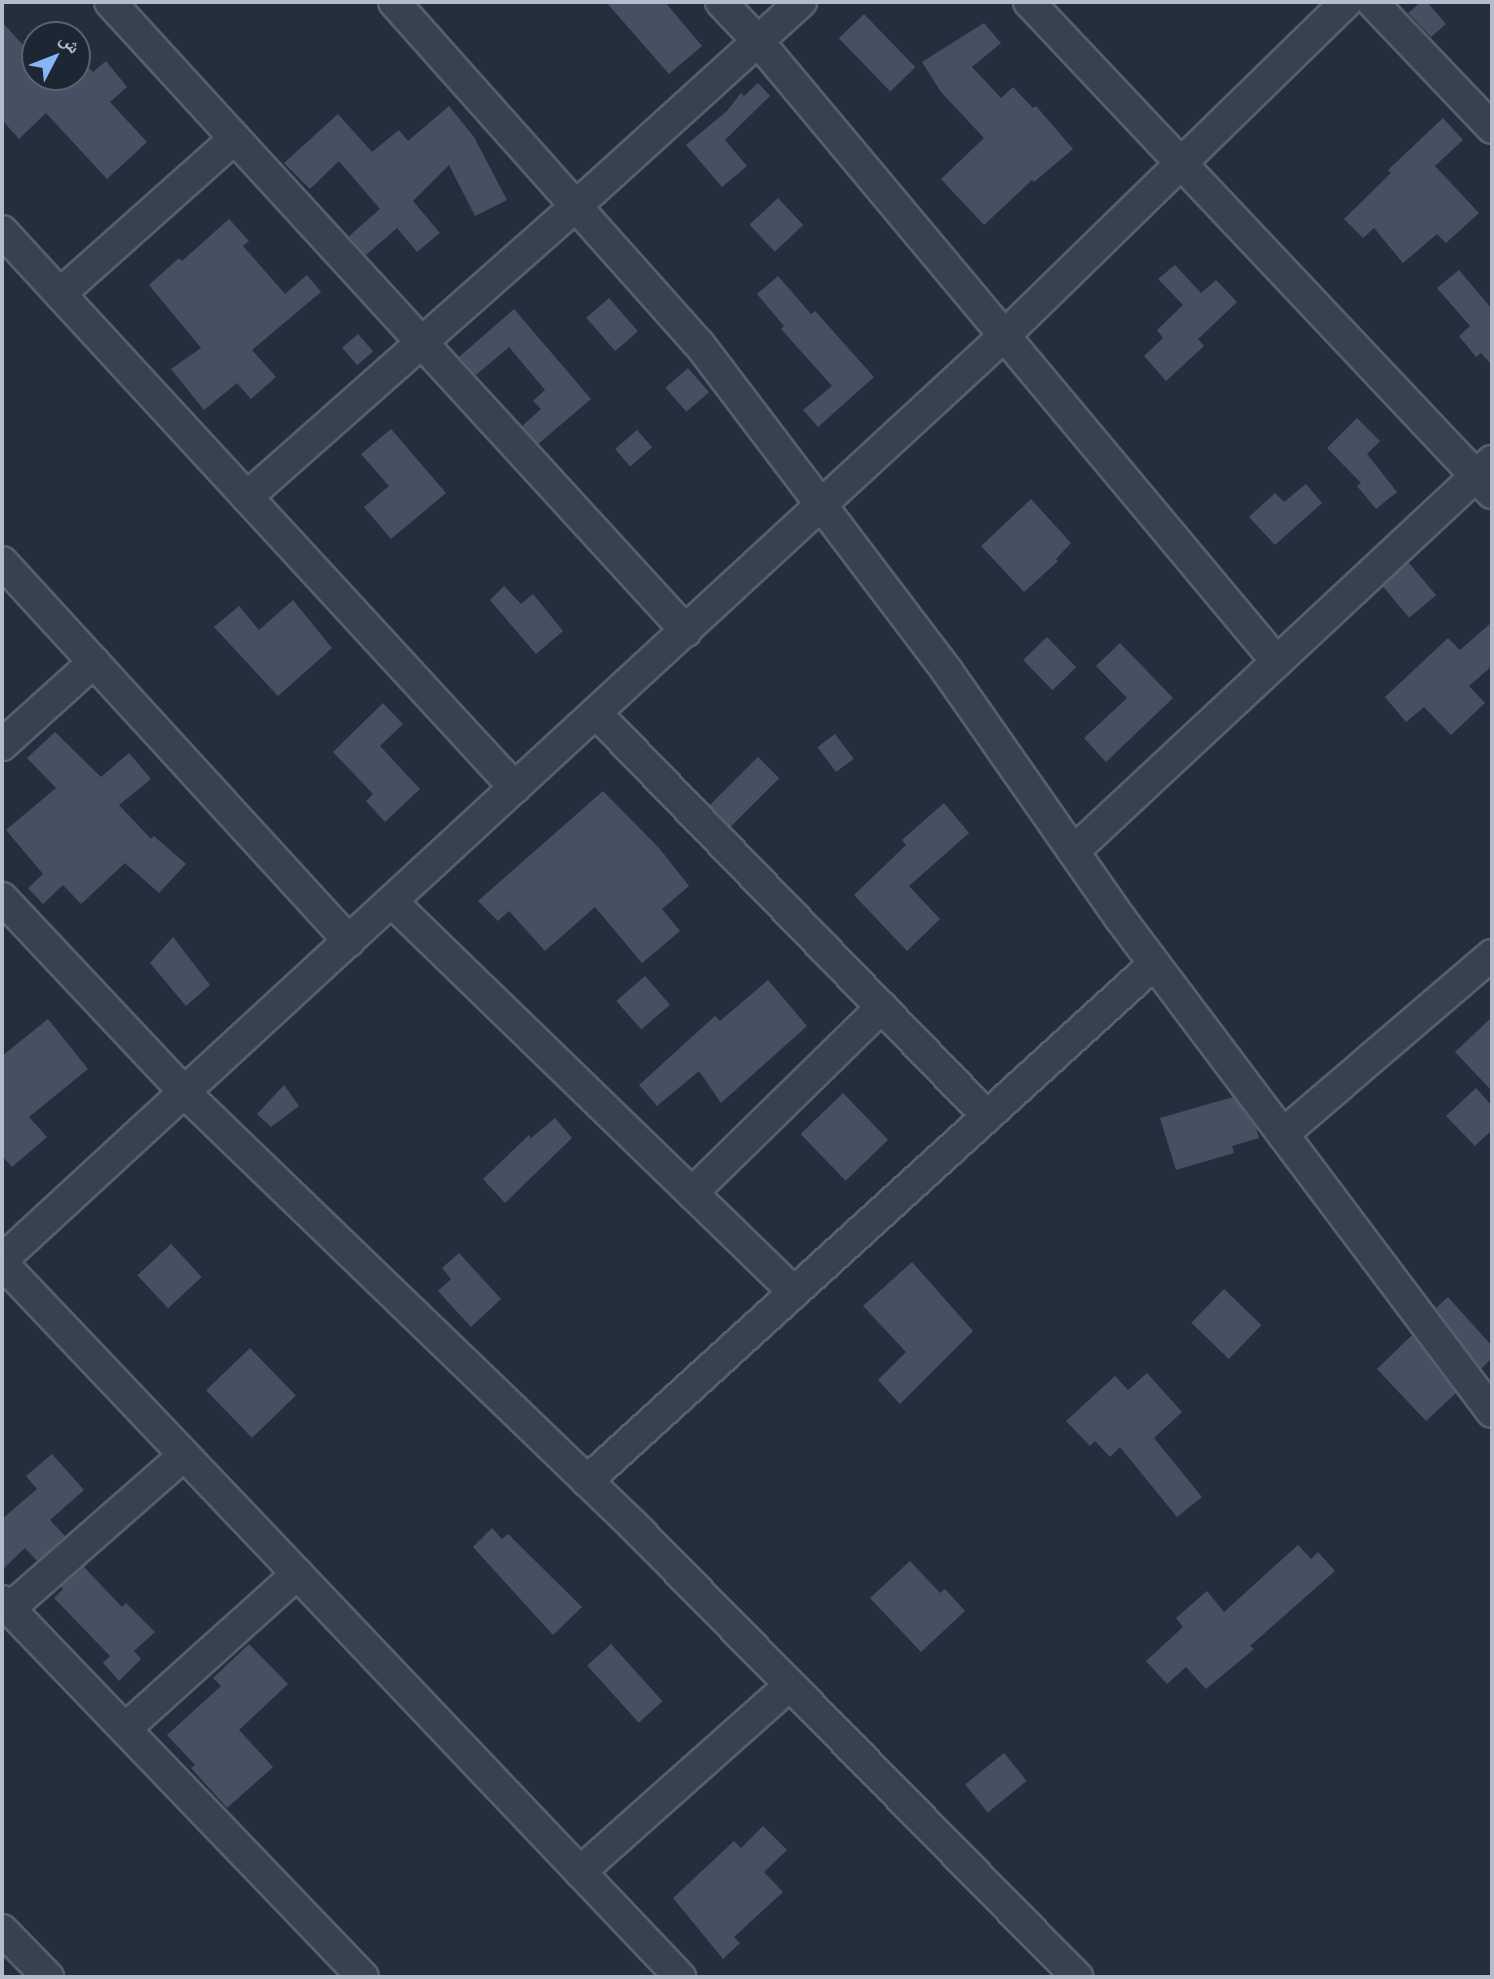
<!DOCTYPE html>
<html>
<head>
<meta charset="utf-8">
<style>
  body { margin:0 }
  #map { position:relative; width:1494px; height:1979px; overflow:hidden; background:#242f3e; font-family:"DM Sans","Noto Naskh Arabic",sans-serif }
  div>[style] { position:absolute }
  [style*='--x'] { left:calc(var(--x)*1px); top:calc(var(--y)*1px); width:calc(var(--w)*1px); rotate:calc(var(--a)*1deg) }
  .building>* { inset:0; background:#455162; transform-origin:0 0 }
  .roads { filter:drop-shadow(2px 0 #565f6c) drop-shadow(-2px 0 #565f6c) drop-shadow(0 2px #565f6c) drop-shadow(0 -2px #565f6c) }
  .street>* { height:30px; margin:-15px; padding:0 15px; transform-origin:15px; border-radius:15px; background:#38414e }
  span { translate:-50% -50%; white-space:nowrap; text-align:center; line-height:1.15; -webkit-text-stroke:7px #1d2633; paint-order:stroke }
  .frame { position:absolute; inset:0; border:4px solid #b4bcc9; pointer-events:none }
  .north { position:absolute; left:21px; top:21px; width:70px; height:70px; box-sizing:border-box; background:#1d2633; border:2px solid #59626f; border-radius:50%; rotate:48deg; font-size:19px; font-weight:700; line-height:28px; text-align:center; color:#b4bcc9 }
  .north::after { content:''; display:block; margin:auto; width:24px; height:32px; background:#8ab4f8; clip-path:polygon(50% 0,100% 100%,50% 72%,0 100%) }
</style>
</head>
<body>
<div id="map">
  <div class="building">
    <i style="clip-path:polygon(606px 2px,665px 2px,702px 46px,669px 74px)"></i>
    <i style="clip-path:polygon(1421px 2px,1427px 2px,1446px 24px,1431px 37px,1408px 13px)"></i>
    <i style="left:864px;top:14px;width:74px;height:35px;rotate:46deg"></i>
    <i style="clip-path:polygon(2px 22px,35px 58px,35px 77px,77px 77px,77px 55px,93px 72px,106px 61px,127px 87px,110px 102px,147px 142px,107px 179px,46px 113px,19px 139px,2px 120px)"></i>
    <i style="clip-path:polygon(984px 23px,1001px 43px,972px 67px,1001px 98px,1013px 87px,1033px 108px,1036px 106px,1073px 149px,1034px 182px,1032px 180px,984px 225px,941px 179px,984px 138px,941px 92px,922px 62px)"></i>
    <i style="clip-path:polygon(758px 83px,770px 96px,725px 140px,747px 166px,722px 187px,686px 145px,727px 111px,741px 93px,744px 96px)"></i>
    <i style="clip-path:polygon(449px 106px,474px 137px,507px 200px,475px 216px,449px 165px,413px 201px,440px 233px,417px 252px,397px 228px,366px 255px,359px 248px,349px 236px,380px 209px,339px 161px,310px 189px,284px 163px,338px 114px,372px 152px,399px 130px,408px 141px)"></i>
    <i style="clip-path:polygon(1443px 118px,1463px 140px,1435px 166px,1479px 213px,1446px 243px,1437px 234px,1403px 263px,1374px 228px,1363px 238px,1344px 219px,1391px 173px,1388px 170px)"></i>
    <i style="left:778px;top:198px;width:37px;height:39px;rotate:47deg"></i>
    <i style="clip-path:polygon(229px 219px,249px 241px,243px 246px,285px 294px,307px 275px,321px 292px,252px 350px,276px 377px,251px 399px,237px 383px,204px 410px,171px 369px,201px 348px,149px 285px,179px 258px,182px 261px)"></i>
    <i style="clip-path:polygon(1175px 265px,1201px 293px,1216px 280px,1237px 302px,1198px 339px,1204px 346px,1166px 381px,1144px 356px,1163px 338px,1157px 330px,1183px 305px,1158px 279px)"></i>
    <i style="clip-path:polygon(1459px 270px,1492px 309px,1492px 365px,1481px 353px,1476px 357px,1459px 336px,1470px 326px,1437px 288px)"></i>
    <i style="clip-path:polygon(778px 276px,811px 314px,815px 311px,874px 377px,818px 427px,803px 410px,832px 386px,781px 329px,784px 326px,757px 294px)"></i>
    <i style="left:609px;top:298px;width:44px;height:30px;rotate:49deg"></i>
    <i style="clip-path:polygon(514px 309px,591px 399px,538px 444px,522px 426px,541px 409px,533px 401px,545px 390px,509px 347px,476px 375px,459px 357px)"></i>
    <i style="left:358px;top:334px;width:23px;height:21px;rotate:49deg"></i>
    <i style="left:688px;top:368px;width:32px;height:30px;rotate:49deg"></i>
    <i style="clip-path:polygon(1357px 418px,1380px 441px,1367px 454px,1397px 492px,1376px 509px,1357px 486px,1361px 483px,1327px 448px)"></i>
    <i style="clip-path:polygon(391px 429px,446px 493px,391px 539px,364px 507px,389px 486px,361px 454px)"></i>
    <i style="left:637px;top:430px;width:23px;height:29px;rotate:49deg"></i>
    <i style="clip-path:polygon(1306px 484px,1322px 503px,1275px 545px,1249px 517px,1275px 493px,1284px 502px)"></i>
    <i style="clip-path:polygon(1031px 499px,1071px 543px,1056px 559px,1058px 561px,1024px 592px,981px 546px)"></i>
    <i style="left:1409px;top:563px;width:42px;height:35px;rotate:50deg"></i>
    <i style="clip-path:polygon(504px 586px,521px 604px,533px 594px,563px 631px,536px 654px,490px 600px)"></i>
    <i style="clip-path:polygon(293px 600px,332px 648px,278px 696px,214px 627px,239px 606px,259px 630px)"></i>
    <i style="clip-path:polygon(1492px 622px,1492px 666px,1469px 686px,1485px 703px,1451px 735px,1424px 707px,1406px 722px,1385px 697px,1448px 638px,1460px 650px)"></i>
    <i style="left:1047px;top:637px;width:42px;height:33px;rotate:46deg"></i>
    <i style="clip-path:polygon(1120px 643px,1173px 698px,1106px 762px,1084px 738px,1127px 698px,1096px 666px)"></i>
    <i style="clip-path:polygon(383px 703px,403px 724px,380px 746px,420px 789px,385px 822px,366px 801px,373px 794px,333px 752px)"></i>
    <i style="clip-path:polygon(55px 732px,101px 777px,129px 753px,151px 779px,119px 805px,151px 839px,154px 836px,186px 864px,159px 893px,125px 863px,81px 904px,63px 885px,43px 904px,28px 888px,43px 874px,6px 830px,56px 788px,27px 758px)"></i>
    <i style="left:835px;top:734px;width:31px;height:22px;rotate:53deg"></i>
    <i style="left:758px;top:757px;width:30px;height:69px;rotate:45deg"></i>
    <i style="clip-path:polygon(603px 791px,659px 848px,689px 886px,662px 909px,680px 931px,642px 963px,595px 907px,545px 951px,509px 911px,498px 921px,478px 901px)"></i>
    <i style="clip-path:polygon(944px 803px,969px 833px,909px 886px,940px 919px,907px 951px,854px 895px,906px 845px,902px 840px)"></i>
    <i style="clip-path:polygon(173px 937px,210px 985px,186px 1006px,150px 963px)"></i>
    <i style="left:645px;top:976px;width:38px;height:38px;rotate:49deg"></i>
    <i style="clip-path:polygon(768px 980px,807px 1026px,721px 1103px,699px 1071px,657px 1106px,639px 1085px,715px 1016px,720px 1021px)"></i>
    <i style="clip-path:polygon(1492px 1017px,1492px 1091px,1455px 1052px)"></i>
    <i style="clip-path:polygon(48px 1019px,88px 1069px,29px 1117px,47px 1137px,12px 1167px,2px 1156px,2px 1056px)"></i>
    <i style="clip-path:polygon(284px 1085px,299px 1106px,271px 1127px,257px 1114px)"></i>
    <i style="clip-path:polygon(1476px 1088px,1492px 1106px,1492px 1130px,1475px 1146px,1446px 1116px)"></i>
    <i style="left:843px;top:1093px;width:65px;height:59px;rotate:46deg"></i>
    <i style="clip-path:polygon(1233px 1097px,1256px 1128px,1259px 1138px,1232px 1146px,1234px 1153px,1176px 1170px,1160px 1118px)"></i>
    <i style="clip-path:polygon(555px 1118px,572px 1138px,505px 1203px,483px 1179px,529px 1135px,531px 1138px)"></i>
    <i style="left:171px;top:1244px;width:45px;height:46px;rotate:47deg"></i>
    <i style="clip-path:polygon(459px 1253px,501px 1299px,471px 1327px,438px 1291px,451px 1279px,442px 1268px)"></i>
    <i style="clip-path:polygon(912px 1262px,973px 1331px,900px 1404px,878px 1380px,906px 1352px,863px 1306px)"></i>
    <i style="left:1224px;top:1289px;width:52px;height:47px;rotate:44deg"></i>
    <i style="clip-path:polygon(1448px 1297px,1492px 1346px,1492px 1358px,1481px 1369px,1436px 1308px)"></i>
    <i style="clip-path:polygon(1412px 1335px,1456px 1393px,1426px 1421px,1377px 1369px)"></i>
    <i style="left:250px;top:1348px;width:66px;height:61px;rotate:46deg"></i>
    <i style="clip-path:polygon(1147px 1373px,1182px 1412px,1154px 1438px,1202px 1497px,1177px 1517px,1120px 1447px,1110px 1457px,1095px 1441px,1090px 1446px,1066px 1421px,1115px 1376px,1128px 1390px)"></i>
    <i style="clip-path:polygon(52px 1454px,84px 1490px,50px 1520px,65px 1536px,37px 1561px,25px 1548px,2px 1570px,2px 1519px,37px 1489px,26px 1476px)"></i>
    <i style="clip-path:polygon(492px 1528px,502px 1539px,508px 1534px,582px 1607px,553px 1635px,473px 1547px)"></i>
    <i style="clip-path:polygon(1298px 1545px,1311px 1559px,1318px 1552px,1335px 1571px,1250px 1646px,1254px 1649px,1206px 1689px,1186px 1667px,1167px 1684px,1146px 1661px,1183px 1627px,1176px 1618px,1207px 1591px,1224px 1612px)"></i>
    <i style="clip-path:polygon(910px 1561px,940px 1593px,945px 1589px,965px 1611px,921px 1652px,870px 1598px)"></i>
    <i style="clip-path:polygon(88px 1562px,84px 1567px,122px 1607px,126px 1603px,155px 1632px,134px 1651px,141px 1659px,119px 1681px,103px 1663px,110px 1656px,54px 1598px,63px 1589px,61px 1587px)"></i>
    <i style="clip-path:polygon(249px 1644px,288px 1684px,239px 1730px,273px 1767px,227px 1808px,191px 1768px,195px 1765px,167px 1735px,221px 1686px,213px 1678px)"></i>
    <i style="left:611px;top:1644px;width:77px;height:32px;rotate:48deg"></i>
    <i style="left:1004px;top:1753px;width:36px;height:50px;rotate:51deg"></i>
    <i style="clip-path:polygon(763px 1826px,787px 1850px,764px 1872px,783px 1892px,734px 1937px,740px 1943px,723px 1959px,673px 1898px,734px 1841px,741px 1848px)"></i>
  </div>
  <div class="roads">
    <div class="street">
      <i style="--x:110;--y:2;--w:853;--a:47.52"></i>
      <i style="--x:394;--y:2;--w:458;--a:48.3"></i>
      <i style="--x:699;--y:344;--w:410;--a:52.8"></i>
      <i style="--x:947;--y:671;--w:302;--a:55"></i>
      <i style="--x:1120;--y:918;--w:618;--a:53.02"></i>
      <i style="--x:721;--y:2;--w:54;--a:46.5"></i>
      <i style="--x:758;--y:41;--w:809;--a:50.11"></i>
      <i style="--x:1029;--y:2;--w:675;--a:46.68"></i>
      <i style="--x:1372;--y:2;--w:174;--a:46.4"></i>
      <i style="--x:2;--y:231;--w:757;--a:47.35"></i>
      <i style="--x:60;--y:294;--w:234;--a:-41.7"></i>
      <i style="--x:247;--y:497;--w:439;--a:-41.5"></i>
      <i style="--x:576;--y:206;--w:304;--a:-42.2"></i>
      <i style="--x:2;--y:562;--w:514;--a:47.52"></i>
      <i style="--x:597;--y:714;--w:560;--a:45.87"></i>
      <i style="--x:2;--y:745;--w:124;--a:-42.1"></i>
      <i style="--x:1074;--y:851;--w:572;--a:-43.02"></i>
      <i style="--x:2;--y:898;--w:266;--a:46.8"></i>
      <i style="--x:184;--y:1092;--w:624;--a:43.96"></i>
      <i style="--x:633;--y:1525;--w:634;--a:45.51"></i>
      <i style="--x:392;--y:902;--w:560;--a:44.13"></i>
      <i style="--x:1283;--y:1134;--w:275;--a:-40.6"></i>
      <i style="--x:692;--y:1193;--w:266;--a:-44.4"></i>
      <i style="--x:2;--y:1260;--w:1363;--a:-42.68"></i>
      <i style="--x:1004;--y:336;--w:478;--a:-44.3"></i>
      <i style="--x:2;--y:1263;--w:985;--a:46.48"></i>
      <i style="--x:587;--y:1481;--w:767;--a:-42.36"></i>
      <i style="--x:2;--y:1601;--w:521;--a:46.17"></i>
      <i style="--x:9;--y:1609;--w:233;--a:-41.3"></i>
      <i style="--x:125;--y:1729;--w:232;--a:-42"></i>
      <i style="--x:580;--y:1872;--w:281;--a:-41.7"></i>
      <i style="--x:2;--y:1930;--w:66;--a:45.6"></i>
    </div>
  </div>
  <div class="frame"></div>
  <div class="north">ش</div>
</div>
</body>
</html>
